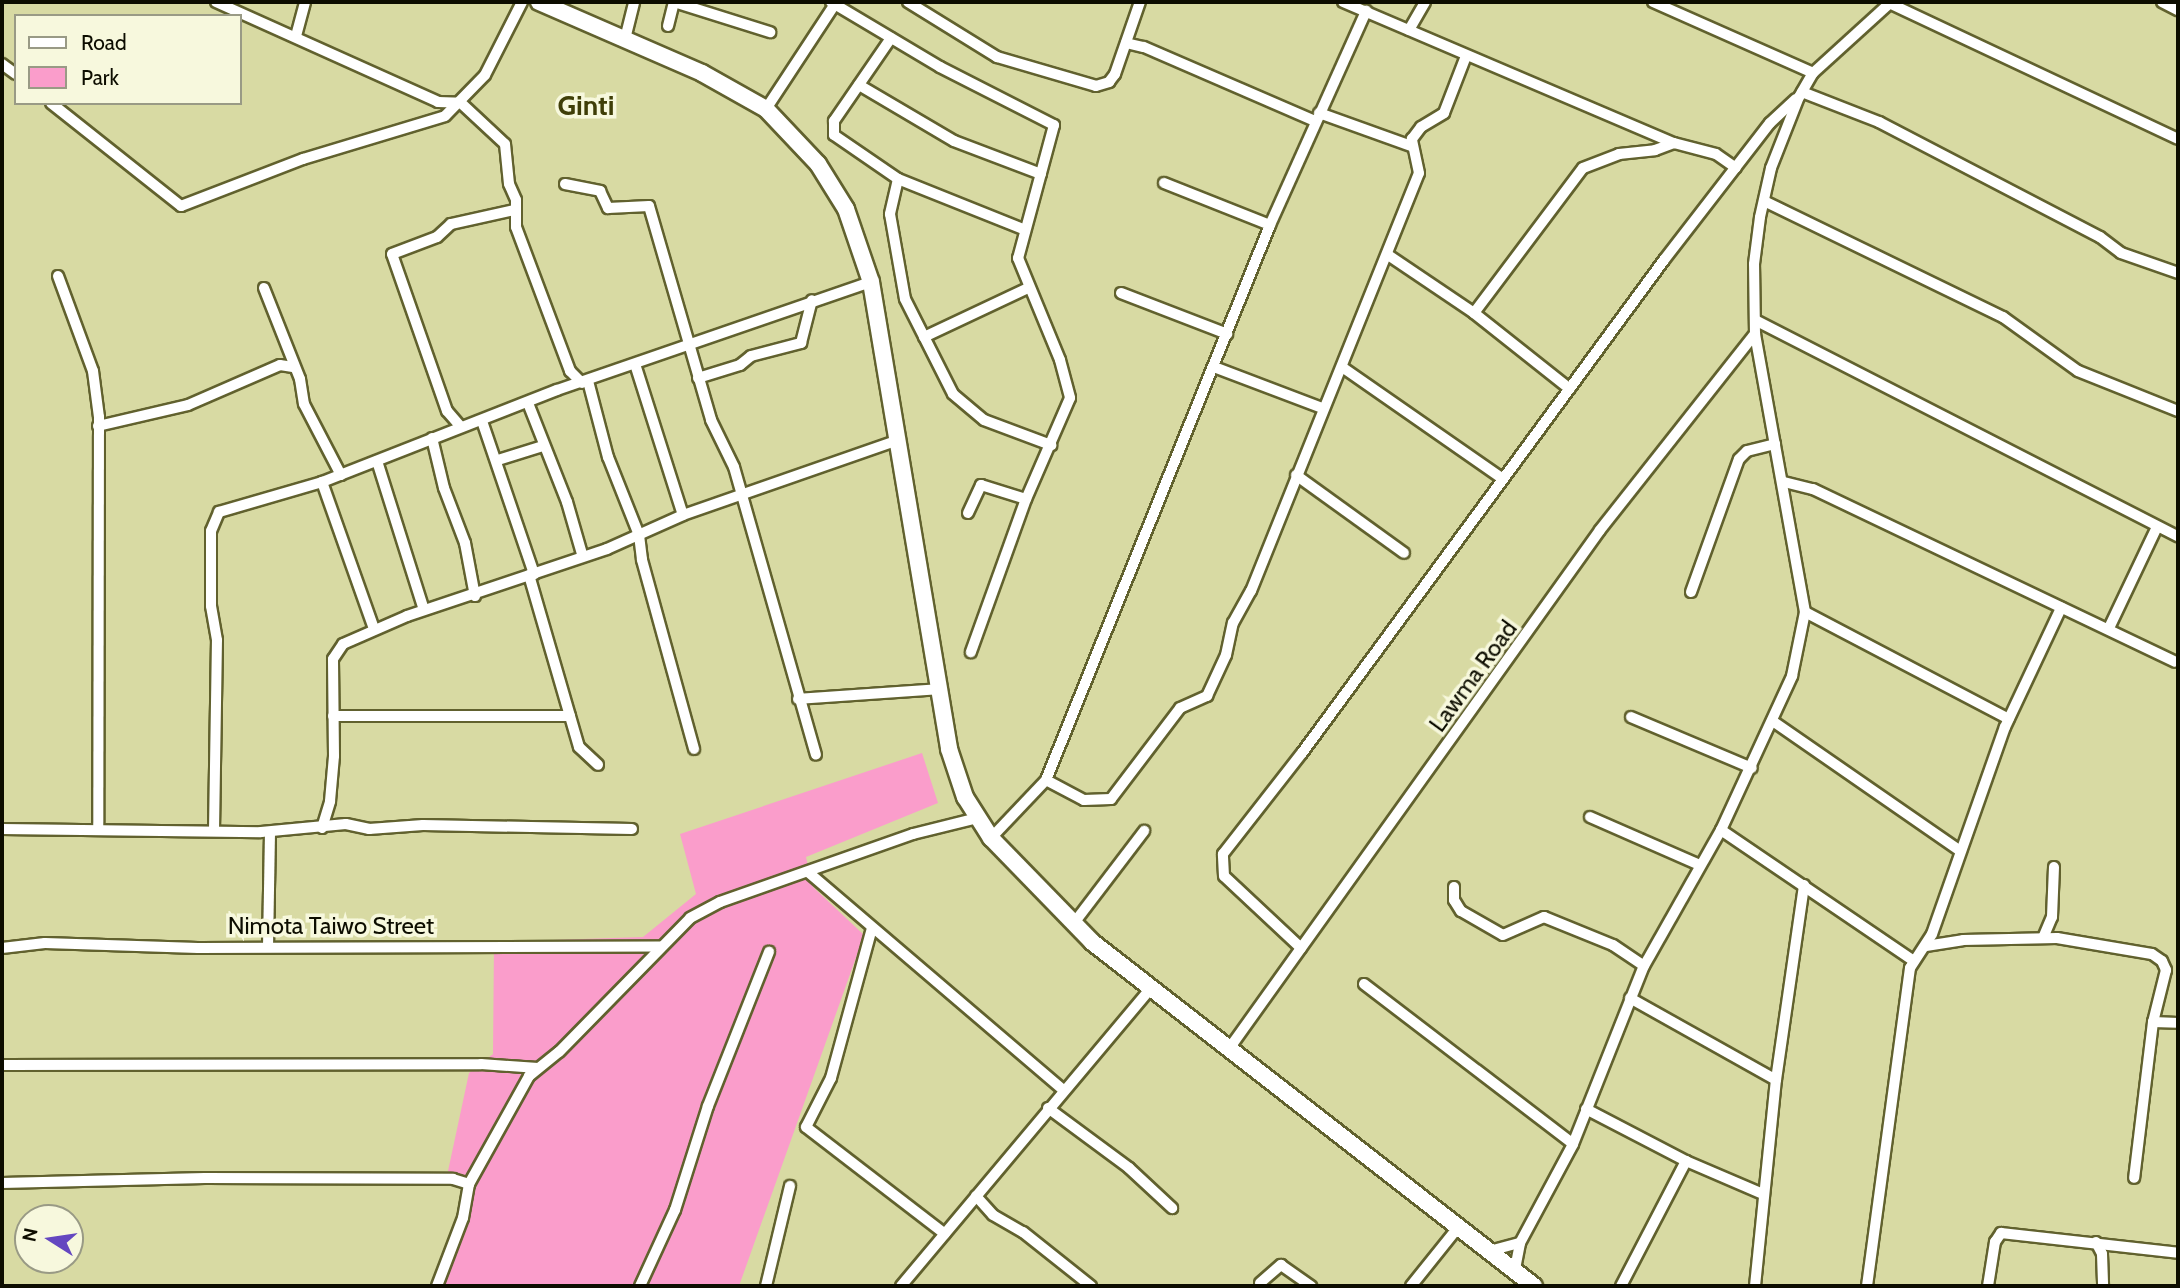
<!DOCTYPE html>
<html>
<head>
<meta charset="utf-8">
<style>
  body { margin:0 }
  #map { position:relative; width:2180px; height:1288px; overflow:hidden; background:#d8daa3; font-family:Cabin,sans-serif }
  div>[style] { position:absolute }
  [style*='--x'] { left:calc(var(--x)*1px); top:calc(var(--y)*1px); width:calc(var(--w)*1px); rotate:calc(var(--a)*1deg) }
  .green>* { inset:0; background:#fa9dcb }
  .roads { filter:drop-shadow(2px 0 #61612e) drop-shadow(-2px 0 #61612e) drop-shadow(0 2px #61612e) drop-shadow(0 -2px #61612e) }
  .street>* { height:10px; margin:-5px; padding:0 5px; transform-origin:5px; border-radius:5px; background:#fff }
  .secondary>* { height:16px; margin:-8px; padding:0 8px; transform-origin:8px; border-radius:8px; background:#fff }
  span { translate:-50% -50%; white-space:nowrap; text-align:center; line-height:1.15; -webkit-text-stroke:7px #f7f8dd; paint-order:stroke }
  .street-label { font-size:24px; color:#0d0d00 }
  .quarter-label { font-size:28px; color:#3f3e07; font-weight:700 }
  .frame { position:absolute; inset:0; border:4px solid #0d0d00; pointer-events:none }
  .legend { position:absolute; left:14px; top:14px; width:228px; height:91px; box-sizing:border-box; background:#f7f8dd; border:2px solid #999a85; margin:0; padding:9px 12px; list-style:none; font-size:21px; color:#0d0d00 }
  .legend li { display:flex; align-items:center; gap:14px; height:35px }
  .legend b { width:35px; border:2px solid #999a85 }
  .north { position:absolute; left:14px; top:1204px; width:70px; height:70px; box-sizing:border-box; background:#f7f8dd; border:2px solid #999a85; border-radius:50%; rotate:282deg; font-size:19px; font-weight:700; line-height:28px; text-align:center; color:#0d0d00 }
  .north::after { content:''; display:block; margin:auto; width:24px; height:32px; background:#6447c0; clip-path:polygon(50% 0,100% 100%,50% 72%,0 100%) }
</style>
</head>
<body>
<div id="map">
  <div class="green">
    <i style="clip-path:polygon(922px 753px,938px 803px,806px 857px,813px 887px,864px 935px,739px 1286px,430px 1286px,470px 1193px,448px 1171px,469px 1073px,493px 1054px,494px 942px,643px 937px,696px 894px,680px 834px)"></i>
  </div>
  <div class="roads">
    <div class="street">
      <i style="--x:216;--y:2;--w:243;--a:24.2"></i>
      <i style="--x:438;--y:102;--w:23;--a:2"></i>
      <i style="--x:461;--y:103;--w:60;--a:43"></i>
      <i style="--x:505;--y:144;--w:40;--a:84.3"></i>
      <i style="--x:509;--y:184;--w:17;--a:66"></i>
      <i style="--x:516;--y:200;--w:27;--a:90"></i>
      <i style="--x:516;--y:227;--w:154;--a:69.4"></i>
      <i style="--x:570;--y:371;--w:17;--a:45"></i>
      <i style="--x:674;--y:2;--w:101;--a:17.4"></i>
      <i style="--x:831;--y:2;--w:127;--a:30.8"></i>
      <i style="--x:940;--y:67;--w:128;--a:27"></i>
      <i style="--x:1054;--y:125;--w:138;--a:105.1"></i>
      <i style="--x:1018;--y:258;--w:110;--a:67.6"></i>
      <i style="--x:1060;--y:360;--w:39;--a:75"></i>
      <i style="--x:1070;--y:398;--w:110;--a:113.5"></i>
      <i style="--x:1026;--y:499;--w:163;--a:109.8"></i>
      <i style="--x:908;--y:2;--w:105;--a:31.7"></i>
      <i style="--x:997;--y:57;--w:103;--a:16.3"></i>
      <i style="--x:1096;--y:86;--w:14;--a:-17"></i>
      <i style="--x:1109;--y:82;--w:10;--a:-53"></i>
      <i style="--x:1115;--y:74;--w:76;--a:-70.9"></i>
      <i style="--x:1343;--y:2;--w:360;--a:23.1"></i>
      <i style="--x:1674;--y:143;--w:43;--a:14.7"></i>
      <i style="--x:1716;--y:154;--w:24;--a:35"></i>
      <i style="--x:1653;--y:2;--w:175;--a:23.9"></i>
      <i style="--x:2162;--y:2;--w:18;--a:27"></i>
      <i style="--x:1889;--y:3;--w:319;--a:25.2"></i>
      <i style="--x:668;--y:26;--w:25;--a:-76"></i>
      <i style="--x:1409;--y:30;--w:32;--a:-60"></i>
      <i style="--x:296;--y:36;--w:35;--a:-75"></i>
      <i style="--x:891;--y:38;--w:101;--a:124.5"></i>
      <i style="--x:834;--y:121;--w:14;--a:90"></i>
      <i style="--x:834;--y:135;--w:78;--a:34.5"></i>
      <i style="--x:898;--y:179;--w:135;--a:21.8"></i>
      <i style="--x:625;--y:39;--w:38;--a:-76"></i>
      <i style="--x:1126;--y:43;--w:18;--a:13"></i>
      <i style="--x:1144;--y:47;--w:186;--a:23.4"></i>
      <i style="--x:2;--y:64;--w:17;--a:36"></i>
      <i style="--x:859;--y:85;--w:110;--a:30.5"></i>
      <i style="--x:954;--y:141;--w:93;--a:20.8"></i>
      <i style="--x:1802;--y:92;--w:83;--a:21.3"></i>
      <i style="--x:1879;--y:122;--w:249;--a:27.5"></i>
      <i style="--x:2100;--y:237;--w:26;--a:37"></i>
      <i style="--x:2121;--y:253;--w:60;--a:19.3"></i>
      <i style="--x:51;--y:103;--w:166;--a:38.4"></i>
      <i style="--x:181;--y:206;--w:131;--a:-21.1"></i>
      <i style="--x:303;--y:159;--w:148;--a:-16.8"></i>
      <i style="--x:445;--y:116;--w:57;--a:-45.7"></i>
      <i style="--x:485;--y:75;--w:82;--a:-63.1"></i>
      <i style="--x:766;--y:109;--w:126;--a:-56.7"></i>
      <i style="--x:1319;--y:113;--w:98;--a:19.7"></i>
      <i style="--x:898;--y:179;--w:36;--a:103"></i>
      <i style="--x:890;--y:214;--w:86;--a:80"></i>
      <i style="--x:905;--y:299;--w:106;--a:63.2"></i>
      <i style="--x:953;--y:394;--w:40;--a:40"></i>
      <i style="--x:984;--y:420;--w:72;--a:20.5"></i>
      <i style="--x:1164;--y:183;--w:114;--a:21.6"></i>
      <i style="--x:565;--y:184;--w:36;--a:11"></i>
      <i style="--x:600;--y:191;--w:19;--a:65"></i>
      <i style="--x:608;--y:208;--w:41;--a:-2.8"></i>
      <i style="--x:649;--y:206;--w:223;--a:73.8"></i>
      <i style="--x:711;--y:420;--w:52;--a:63.9"></i>
      <i style="--x:734;--y:467;--w:299;--a:74.1"></i>
      <i style="--x:1764;--y:201;--w:266;--a:25.9"></i>
      <i style="--x:2003;--y:317;--w:92;--a:35.8"></i>
      <i style="--x:2078;--y:371;--w:108;--a:21.8"></i>
      <i style="--x:1388;--y:255;--w:104;--a:34"></i>
      <i style="--x:1474;--y:313;--w:122;--a:38.4"></i>
      <i style="--x:58;--y:276;--w:101;--a:69.8"></i>
      <i style="--x:93;--y:371;--w:46;--a:82.6"></i>
      <i style="--x:99;--y:417;--w:412;--a:90.1"></i>
      <i style="--x:264;--y:288;--w:98;--a:68.4"></i>
      <i style="--x:300;--y:379;--w:25;--a:81"></i>
      <i style="--x:304;--y:404;--w:80;--a:62.5"></i>
      <i style="--x:1121;--y:293;--w:114;--a:21.1"></i>
      <i style="--x:1474;--y:313;--w:181;--a:-53.1"></i>
      <i style="--x:1583;--y:168;--w:39;--a:-21"></i>
      <i style="--x:1619;--y:154;--w:36;--a:-6"></i>
      <i style="--x:1655;--y:150;--w:20;--a:-20"></i>
      <i style="--x:1755;--y:320;--w:475;--a:27.1"></i>
      <i style="--x:924;--y:337;--w:115;--a:-25.2"></i>
      <i style="--x:635;--y:364;--w:158;--a:72.4"></i>
      <i style="--x:1214;--y:367;--w:116;--a:20.8"></i>
      <i style="--x:1342;--y:367;--w:195;--a:34.8"></i>
      <i style="--x:698;--y:378;--w:44;--a:-17.2"></i>
      <i style="--x:740;--y:365;--w:14;--a:-39"></i>
      <i style="--x:751;--y:356;--w:52;--a:-14.6"></i>
      <i style="--x:801;--y:343;--w:44;--a:-75.7"></i>
      <i style="--x:588;--y:381;--w:79;--a:75.3"></i>
      <i style="--x:608;--y:457;--w:84;--a:68.3"></i>
      <i style="--x:639;--y:535;--w:25;--a:83"></i>
      <i style="--x:642;--y:560;--w:196;--a:74.6"></i>
      <i style="--x:528;--y:403;--w:106;--a:68.5"></i>
      <i style="--x:567;--y:502;--w:54;--a:73.9"></i>
      <i style="--x:482;--y:421;--w:162;--a:71.2"></i>
      <i style="--x:98;--y:426;--w:92;--a:-13.1"></i>
      <i style="--x:188;--y:405;--w:100;--a:-23.5"></i>
      <i style="--x:280;--y:365;--w:13;--a:9"></i>
      <i style="--x:461;--y:427;--w:21;--a:-131"></i>
      <i style="--x:447;--y:411;--w:166;--a:-109.3"></i>
      <i style="--x:392;--y:254;--w:48;--a:-20.7"></i>
      <i style="--x:437;--y:237;--w:19;--a:-43"></i>
      <i style="--x:451;--y:224;--w:65;--a:-12.5"></i>
      <i style="--x:432;--y:438;--w:51;--a:76.5"></i>
      <i style="--x:444;--y:488;--w:59;--a:69.1"></i>
      <i style="--x:465;--y:543;--w:54;--a:79.3"></i>
      <i style="--x:498;--y:460;--w:47;--a:-17.3"></i>
      <i style="--x:377;--y:461;--w:156;--a:72.5"></i>
      <i style="--x:1296;--y:475;--w:133;--a:35.8"></i>
      <i style="--x:322;--y:482;--w:156;--a:70.5"></i>
      <i style="--x:1784;--y:482;--w:30;--a:14"></i>
      <i style="--x:1813;--y:489;--w:401;--a:25.5"></i>
      <i style="--x:968;--y:513;--w:31;--a:-65"></i>
      <i style="--x:981;--y:485;--w:47;--a:17.3"></i>
      <i style="--x:529;--y:575;--w:179;--a:73.8"></i>
      <i style="--x:579;--y:747;--w:26;--a:43"></i>
      <i style="--x:1691;--y:592;--w:141;--a:-70.2"></i>
      <i style="--x:1739;--y:459;--w:11;--a:-45"></i>
      <i style="--x:1747;--y:451;--w:29;--a:-14"></i>
      <i style="--x:1805;--y:612;--w:230;--a:27.7"></i>
      <i style="--x:2109;--y:628;--w:112;--a:-64.6"></i>
      <i style="--x:798;--y:699;--w:142;--a:-4"></i>
      <i style="--x:333;--y:716;--w:237;--a:0"></i>
      <i style="--x:1631;--y:717;--w:131;--a:22.9"></i>
      <i style="--x:1774;--y:722;--w:226;--a:34.7"></i>
      <i style="--x:1046;--y:780;--w:43;--a:27.8"></i>
      <i style="--x:1084;--y:800;--w:27;--a:-2"></i>
      <i style="--x:1111;--y:799;--w:114;--a:-52.8"></i>
      <i style="--x:1180;--y:708;--w:30;--a:-24"></i>
      <i style="--x:1207;--y:696;--w:45;--a:-65.1"></i>
      <i style="--x:1226;--y:655;--w:33;--a:-78"></i>
      <i style="--x:1233;--y:623;--w:37;--a:-61"></i>
      <i style="--x:1251;--y:591;--w:450;--a:-68.1"></i>
      <i style="--x:1419;--y:173;--w:35;--a:-102"></i>
      <i style="--x:1412;--y:139;--w:15;--a:-53"></i>
      <i style="--x:1421;--y:127;--w:27;--a:-31"></i>
      <i style="--x:1444;--y:113;--w:61;--a:-68.9"></i>
      <i style="--x:1590;--y:817;--w:120;--a:23.6"></i>
      <i style="--x:322;--y:828;--w:28;--a:-73"></i>
      <i style="--x:330;--y:801;--w:45;--a:-84.9"></i>
      <i style="--x:334;--y:756;--w:97;--a:-90.6"></i>
      <i style="--x:333;--y:659;--w:18;--a:-56"></i>
      <i style="--x:343;--y:644;--w:70;--a:-23.6"></i>
      <i style="--x:407;--y:616;--w:211;--a:-18.5"></i>
      <i style="--x:607;--y:549;--w:83;--a:-24.1"></i>
      <i style="--x:683;--y:515;--w:228;--a:-19.2"></i>
      <i style="--x:2;--y:829;--w:259;--a:0.7"></i>
      <i style="--x:261;--y:832;--w:85;--a:-5.4"></i>
      <i style="--x:346;--y:824;--w:24;--a:12"></i>
      <i style="--x:369;--y:829;--w:54;--a:-4.2"></i>
      <i style="--x:423;--y:825;--w:209;--a:1.1"></i>
      <i style="--x:214;--y:830;--w:190;--a:-89.1"></i>
      <i style="--x:217;--y:640;--w:35;--a:-100"></i>
      <i style="--x:211;--y:606;--w:75;--a:-90"></i>
      <i style="--x:211;--y:531;--w:21;--a:-67"></i>
      <i style="--x:219;--y:512;--w:107;--a:-16.2"></i>
      <i style="--x:322;--y:482;--w:252;--a:-21.4"></i>
      <i style="--x:557;--y:390;--w:332;--a:-19"></i>
      <i style="--x:1721;--y:830;--w:233;--a:34.2"></i>
      <i style="--x:991;--y:838;--w:80;--a:-46.5"></i>
      <i style="--x:1046;--y:780;--w:598;--a:-68.02"></i>
      <i style="--x:1270;--y:225;--w:235;--a:-65.8"></i>
      <i style="--x:808;--y:872;--w:335;--a:40.5"></i>
      <i style="--x:1454;--y:887;--w:13;--a:90"></i>
      <i style="--x:1454;--y:900;--w:13;--a:58"></i>
      <i style="--x:1461;--y:911;--w:48;--a:29.7"></i>
      <i style="--x:1503;--y:935;--w:45;--a:-23.7"></i>
      <i style="--x:1544;--y:917;--w:74;--a:22.1"></i>
      <i style="--x:1613;--y:945;--w:37;--a:34"></i>
      <i style="--x:1074;--y:923;--w:116;--a:-52.7"></i>
      <i style="--x:872;--y:928;--w:156;--a:105.3"></i>
      <i style="--x:831;--y:1078;--w:55;--a:117"></i>
      <i style="--x:806;--y:1127;--w:175;--a:37.6"></i>
      <i style="--x:2043;--y:938;--w:23;--a:-67"></i>
      <i style="--x:2052;--y:917;--w:50;--a:-87.7"></i>
      <i style="--x:1926;--y:946;--w:37;--a:-9"></i>
      <i style="--x:1963;--y:940;--w:94;--a:-1.2"></i>
      <i style="--x:2057;--y:938;--w:96;--a:9.6"></i>
      <i style="--x:2152;--y:954;--w:12;--a:35"></i>
      <i style="--x:2162;--y:961;--w:10;--a:66"></i>
      <i style="--x:2166;--y:970;--w:54;--a:104"></i>
      <i style="--x:2153;--y:1022;--w:157;--a:96.9"></i>
      <i style="--x:268;--y:947;--w:115;--a:-89"></i>
      <i style="--x:2;--y:948;--w:43;--a:-6.6"></i>
      <i style="--x:45;--y:943;--w:153;--a:1.9"></i>
      <i style="--x:198;--y:948;--w:462;--a:-0.2"></i>
      <i style="--x:1301;--y:948;--w:105;--a:-136.9"></i>
      <i style="--x:1224;--y:876;--w:22;--a:-93"></i>
      <i style="--x:1223;--y:854;--w:128;--a:-52"></i>
      <i style="--x:1302;--y:753;--w:612;--a:-53.71"></i>
      <i style="--x:1664;--y:260;--w:173;--a:-52.3"></i>
      <i style="--x:1770;--y:123;--w:35;--a:-43"></i>
      <i style="--x:1364;--y:984;--w:263;--a:37.4"></i>
      <i style="--x:1630;--y:998;--w:167;--a:29.3"></i>
      <i style="--x:2153;--y:1022;--w:25;--a:2"></i>
      <i style="--x:1231;--y:1046;--w:634;--a:-54.43"></i>
      <i style="--x:1600;--y:530;--w:250;--a:-51.7"></i>
      <i style="--x:2;--y:1065;--w:479;--a:-0.1"></i>
      <i style="--x:481;--y:1064;--w:57;--a:4"></i>
      <i style="--x:1048;--y:1108;--w:101;--a:36.5"></i>
      <i style="--x:1129;--y:1168;--w:59;--a:42.9"></i>
      <i style="--x:1586;--y:1109;--w:113;--a:27.5"></i>
      <i style="--x:1686;--y:1161;--w:84;--a:23.2"></i>
      <i style="--x:2;--y:1183;--w:203;--a:-1.4"></i>
      <i style="--x:205;--y:1178;--w:248;--a:0.2"></i>
      <i style="--x:453;--y:1179;--w:17;--a:17"></i>
      <i style="--x:976;--y:1196;--w:25;--a:48"></i>
      <i style="--x:993;--y:1215;--w:34;--a:30"></i>
      <i style="--x:1023;--y:1232;--w:87;--a:38.5"></i>
      <i style="--x:2096;--y:1242;--w:13;--a:63"></i>
      <i style="--x:2102;--y:1254;--w:32;--a:88"></i>
      <i style="--x:1493;--y:1250;--w:28;--a:-15"></i>
      <i style="--x:1515;--y:1269;--w:26;--a:-79"></i>
      <i style="--x:1520;--y:1243;--w:112;--a:-61.8"></i>
      <i style="--x:1573;--y:1144;--w:192;--a:-68.3"></i>
      <i style="--x:1644;--y:966;--w:156;--a:-60.5"></i>
      <i style="--x:1721;--y:830;--w:170;--a:-65.2"></i>
      <i style="--x:1792;--y:676;--w:65;--a:-78.5"></i>
      <i style="--x:1805;--y:612;--w:282;--a:-100.2"></i>
      <i style="--x:1755;--y:334;--w:70;--a:-90.8"></i>
      <i style="--x:1754;--y:264;--w:47;--a:-82.7"></i>
      <i style="--x:1760;--y:217;--w:50;--a:-77.3"></i>
      <i style="--x:1771;--y:168;--w:76;--a:-68.5"></i>
      <i style="--x:1799;--y:97;--w:28;--a:-60"></i>
      <i style="--x:1813;--y:73;--w:105;--a:-42.3"></i>
      <i style="--x:1260;--y:1283;--w:28;--a:-41"></i>
      <i style="--x:1281;--y:1265;--w:37;--a:35"></i>
      <i style="--x:437;--y:1286;--w:73;--a:-69.1"></i>
      <i style="--x:463;--y:1218;--w:35;--a:-80"></i>
      <i style="--x:469;--y:1184;--w:124;--a:-60.9"></i>
      <i style="--x:529;--y:1076;--w:38;--a:-39"></i>
      <i style="--x:559;--y:1052;--w:187;--a:-45.6"></i>
      <i style="--x:690;--y:918;--w:34;--a:-28"></i>
      <i style="--x:720;--y:902;--w:205;--a:-19.4"></i>
      <i style="--x:913;--y:834;--w:66;--a:-14"></i>
      <i style="--x:640;--y:1286;--w:84;--a:-65.3"></i>
      <i style="--x:675;--y:1210;--w:109;--a:-72.4"></i>
      <i style="--x:708;--y:1106;--w:166;--a:-68.4"></i>
      <i style="--x:766;--y:1286;--w:103;--a:-76.5"></i>
      <i style="--x:901;--y:1286;--w:388;--a:-50"></i>
      <i style="--x:1411;--y:1286;--w:78;--a:-51.2"></i>
      <i style="--x:1621;--y:1286;--w:141;--a:-62.5"></i>
      <i style="--x:1755;--y:1286;--w:207;--a:-84.2"></i>
      <i style="--x:1776;--y:1080;--w:197;--a:-81.8"></i>
      <i style="--x:1867;--y:1286;--w:321;--a:-82.3"></i>
      <i style="--x:1910;--y:968;--w:40;--a:-57.1"></i>
      <i style="--x:1932;--y:934;--w:219;--a:-70.6"></i>
      <i style="--x:2005;--y:727;--w:132;--a:-64.8"></i>
      <i style="--x:1988;--y:1286;--w:45;--a:-81"></i>
      <i style="--x:1995;--y:1242;--w:11;--a:-56"></i>
      <i style="--x:2001;--y:1233;--w:178;--a:6.4"></i>
    </div>
    <div class="secondary">
      <i style="--x:539;--y:2;--w:178;--a:23.5"></i>
      <i style="--x:702;--y:73;--w:73;--a:29.4"></i>
      <i style="--x:766;--y:109;--w:76;--a:46.6"></i>
      <i style="--x:818;--y:164;--w:53;--a:58.1"></i>
      <i style="--x:846;--y:209;--w:77;--a:71.1"></i>
      <i style="--x:871;--y:282;--w:473;--a:80.5"></i>
      <i style="--x:949;--y:749;--w:51;--a:71.6"></i>
      <i style="--x:965;--y:797;--w:49;--a:57.6"></i>
      <i style="--x:991;--y:838;--w:145;--a:45.8"></i>
      <i style="--x:1092;--y:942;--w:560;--a:37.89"></i>
    </div>
  </div>
  <div class="street-label">
    <span style="left:1473px;top:676px;rotate:-54deg">Lawma Road</span>
    <span style="left:331px;top:926px">Nimota Taiwo Street</span>
  </div>
  <div class="quarter-label">
    <span style="left:586px;top:105px">Ginti</span>
  </div>
  <div class="frame"></div>
  <ul class="legend">
  <li><b style="height:9px;background:#fff"></b>Road</li>
  <li><b style="height:19px;background:#fa9dcb"></b>Park</li>
  </ul>
  <div class="north">N</div>
</div>
</body>
</html>
